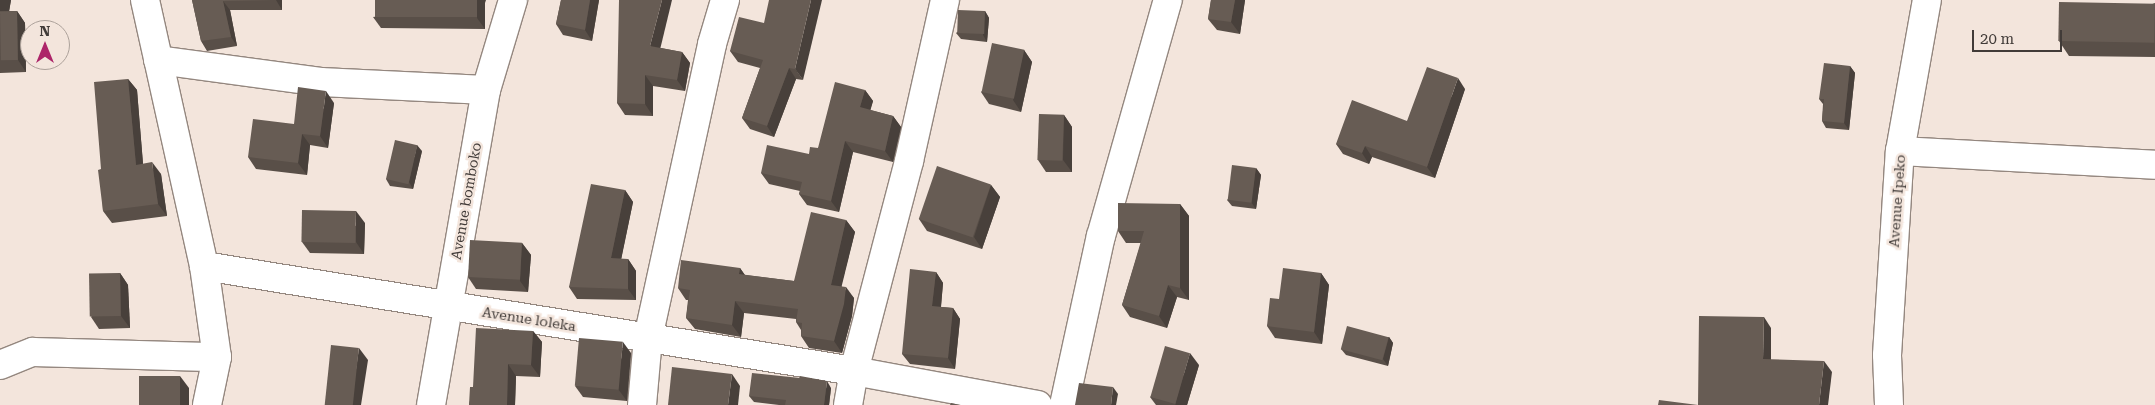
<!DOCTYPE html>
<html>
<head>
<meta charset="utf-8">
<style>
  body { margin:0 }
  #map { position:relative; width:2155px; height:405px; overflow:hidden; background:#f3e5dc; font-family:"Roboto Serif",serif }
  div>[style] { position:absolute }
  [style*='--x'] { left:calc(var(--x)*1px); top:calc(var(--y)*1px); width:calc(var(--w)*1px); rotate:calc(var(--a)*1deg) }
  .roads { filter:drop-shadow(1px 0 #94877f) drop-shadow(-1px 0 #94877f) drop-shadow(0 1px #94877f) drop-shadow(0 -1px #94877f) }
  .minor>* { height:28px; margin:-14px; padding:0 14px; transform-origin:14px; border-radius:14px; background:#fff }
  .wall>* { inset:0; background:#594f48 }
  .shaded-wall>* { inset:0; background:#48403b }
  .building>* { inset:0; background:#675c54; transform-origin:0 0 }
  span { translate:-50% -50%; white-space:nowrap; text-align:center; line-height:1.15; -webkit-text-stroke:5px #f3e5dc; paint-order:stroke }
  .street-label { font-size:14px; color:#413b38 }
  .north { position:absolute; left:20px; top:20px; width:50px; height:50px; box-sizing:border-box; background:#f3e5dc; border:1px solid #aca19a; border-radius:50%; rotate:0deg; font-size:14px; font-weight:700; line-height:20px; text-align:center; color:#413b38 }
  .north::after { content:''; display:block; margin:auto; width:18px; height:22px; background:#ad2569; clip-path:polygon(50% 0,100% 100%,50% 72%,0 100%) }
  .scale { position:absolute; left:1972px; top:30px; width:90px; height:22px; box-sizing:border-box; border:2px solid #413b38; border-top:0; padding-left:6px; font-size:15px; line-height:18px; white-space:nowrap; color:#413b38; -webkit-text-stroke:4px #f3e5dc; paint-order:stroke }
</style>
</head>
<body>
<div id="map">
  <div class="roads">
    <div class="minor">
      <i style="--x:145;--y:0;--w:272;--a:77.5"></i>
      <i style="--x:204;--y:266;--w:92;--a:81.9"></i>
      <i style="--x:217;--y:357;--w:49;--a:101.8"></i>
      <i style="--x:158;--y:60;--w:164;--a:7.7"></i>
      <i style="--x:321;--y:82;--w:165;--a:2.8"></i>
      <i style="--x:1900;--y:151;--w:255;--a:3.1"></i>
      <i style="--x:204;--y:266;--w:658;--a:9.18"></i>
      <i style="--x:854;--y:371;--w:187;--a:10.5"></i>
      <i style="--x:0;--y:365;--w:35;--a:-22"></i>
      <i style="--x:33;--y:352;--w:184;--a:1.6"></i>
      <i style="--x:431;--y:405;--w:320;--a:-80.1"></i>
      <i style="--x:486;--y:90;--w:94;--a:-73.3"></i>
      <i style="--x:642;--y:405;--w:67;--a:-84.9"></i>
      <i style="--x:648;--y:338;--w:301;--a:-77.7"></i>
      <i style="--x:712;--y:44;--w:46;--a:-73.5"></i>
      <i style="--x:848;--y:405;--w:35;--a:-80"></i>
      <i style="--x:854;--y:371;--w:217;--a:-75.3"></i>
      <i style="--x:909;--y:161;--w:165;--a:-77.4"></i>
      <i style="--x:1064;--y:405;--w:173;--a:-77.7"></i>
      <i style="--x:1101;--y:236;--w:245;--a:-74.2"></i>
      <i style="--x:1889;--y:405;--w:50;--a:-92.3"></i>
      <i style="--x:1887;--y:355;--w:204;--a:-86.4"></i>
      <i style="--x:1900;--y:151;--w:153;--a:-79.9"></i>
    </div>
  </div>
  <div class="wall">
    <i style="clip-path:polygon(0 0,11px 0,9px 11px,17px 11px,25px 23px,26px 72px,0 73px)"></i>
    <i style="clip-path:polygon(192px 0,282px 0,282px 10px,230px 10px,237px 46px,207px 51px,201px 41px)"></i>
    <i style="clip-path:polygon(561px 0,599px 0,592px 41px,563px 35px,556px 24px)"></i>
    <i style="clip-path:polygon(1211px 0,1245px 0,1240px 34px,1217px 30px,1208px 19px)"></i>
    <i style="clip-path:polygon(485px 3px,485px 29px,381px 28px,373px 17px)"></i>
    <i style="clip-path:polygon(2155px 3px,2155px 57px,2069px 56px,2059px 41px)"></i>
    <i style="clip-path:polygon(985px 11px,989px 18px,987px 42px,961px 39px,956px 33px)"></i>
    <i style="clip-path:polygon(764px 23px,803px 80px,796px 79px,774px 137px,750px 129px,742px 118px,760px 68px,738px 62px,730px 51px)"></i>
    <i style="clip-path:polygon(661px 48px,682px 52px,690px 63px,685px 91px,653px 86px,653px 116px,625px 115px,617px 103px)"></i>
    <i style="clip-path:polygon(1024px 50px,1032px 62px,1021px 112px,989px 104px,981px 92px)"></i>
    <i style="clip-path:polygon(1850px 66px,1855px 73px,1849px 130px,1826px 128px,1822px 121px,1823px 104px,1819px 99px)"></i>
    <i style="clip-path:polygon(128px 79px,137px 90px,143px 164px,161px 174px,167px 216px,112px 223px,103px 211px,101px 169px)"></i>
    <i style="clip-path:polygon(1465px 89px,1435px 178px,1372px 157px,1369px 164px,1343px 154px,1336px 144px,1407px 121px)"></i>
    <i style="clip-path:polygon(865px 90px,873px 101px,870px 110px,893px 116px,901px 127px,893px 162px,853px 152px,839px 212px,807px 205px,799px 194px,800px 191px,769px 184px,761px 173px,809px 154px,818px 148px)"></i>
    <i style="clip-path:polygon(334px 103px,328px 148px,310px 145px,307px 175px,256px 169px,248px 157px,294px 124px)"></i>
    <i style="clip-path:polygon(1064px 115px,1072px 127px,1072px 172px,1046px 172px,1038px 160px)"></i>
    <i style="clip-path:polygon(422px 151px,413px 189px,390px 186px,386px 179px)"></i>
    <i style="clip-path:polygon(1256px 168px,1261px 175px,1256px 209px,1232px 206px,1227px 200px)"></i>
    <i style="clip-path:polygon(991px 185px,1000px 197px,982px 249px,927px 231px,919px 219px)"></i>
    <i style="clip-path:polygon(625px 190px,633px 202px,621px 259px,628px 259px,636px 271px,636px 300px,577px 299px,569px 287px)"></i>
    <i style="clip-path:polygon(1180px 204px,1189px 216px,1189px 300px,1177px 297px,1167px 328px,1130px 317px,1122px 305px,1141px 243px,1126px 243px,1118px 231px)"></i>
    <i style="clip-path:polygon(846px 220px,855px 232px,841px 286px,854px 298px,852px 316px,842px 353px,809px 348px,801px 336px,801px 330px,796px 322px,796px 319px,744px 313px,741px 337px,695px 329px,686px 318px,688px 300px,686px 300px,678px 288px,740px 268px,745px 275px,794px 281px)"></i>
    <i style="clip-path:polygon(365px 223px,364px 254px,310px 253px,302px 242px)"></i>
    <i style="clip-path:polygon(522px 243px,531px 255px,528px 292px,476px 289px,468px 277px)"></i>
    <i style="clip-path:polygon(936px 272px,943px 283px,941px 307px,953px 308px,960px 319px,955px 369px,910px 364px,902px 354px)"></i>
    <i style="clip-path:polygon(120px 273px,128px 285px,130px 328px,99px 329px,91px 317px)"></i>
    <i style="clip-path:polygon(1321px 273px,1329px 285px,1322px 344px,1275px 338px,1267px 326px,1279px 299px)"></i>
    <i style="clip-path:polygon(533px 331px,542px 342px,540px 377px,516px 376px,515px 405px,469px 405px,473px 387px)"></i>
    <i style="clip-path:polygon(1389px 337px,1393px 343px,1388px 366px,1346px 355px,1341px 349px)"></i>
    <i style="clip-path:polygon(631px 353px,627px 401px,583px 397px,575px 386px)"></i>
    <i style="clip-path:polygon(1199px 365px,1187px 405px,1156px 405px,1150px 397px)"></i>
    <i style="clip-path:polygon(831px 388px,829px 405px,779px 405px,754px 402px,749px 396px)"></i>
  </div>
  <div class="shaded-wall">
    <i style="clip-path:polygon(0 0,11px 0,7px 24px,0 14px)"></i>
    <i style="clip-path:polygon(276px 0,282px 0,282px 10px)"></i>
    <i style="clip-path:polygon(477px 0,486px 0,485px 3px,485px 29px,477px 18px)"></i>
    <i style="clip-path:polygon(590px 0,599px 0,592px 41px,585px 30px)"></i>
    <i style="clip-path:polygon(662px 0,672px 0,658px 58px,650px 46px)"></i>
    <i style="clip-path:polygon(811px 0,822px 0,803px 80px,795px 69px)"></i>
    <i style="clip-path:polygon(1235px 0,1245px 0,1240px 34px,1231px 22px)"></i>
    <i style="clip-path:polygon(223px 1px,230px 10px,237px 46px,231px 37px)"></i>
    <i style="clip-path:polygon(17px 11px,25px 23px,26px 72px,18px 60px)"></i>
    <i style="clip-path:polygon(985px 11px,989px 18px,987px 42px,983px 35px)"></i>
    <i style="clip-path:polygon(1024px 50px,1032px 62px,1021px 112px,1013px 100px)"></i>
    <i style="clip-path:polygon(682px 52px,690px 63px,685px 91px,677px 80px)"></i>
    <i style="clip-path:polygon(1850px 66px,1855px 73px,1849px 130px,1844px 123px)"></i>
    <i style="clip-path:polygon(789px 68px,796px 79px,774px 137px,767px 126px)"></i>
    <i style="clip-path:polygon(645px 75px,653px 86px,653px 116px,645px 104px)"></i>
    <i style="clip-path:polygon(1458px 78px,1465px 89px,1435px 178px,1427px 167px)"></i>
    <i style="clip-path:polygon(128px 79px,137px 90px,144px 176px,136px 165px)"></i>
    <i style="clip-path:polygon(865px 90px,873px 101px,868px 119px,860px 107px)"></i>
    <i style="clip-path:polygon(326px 91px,334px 103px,328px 148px,320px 136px)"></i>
    <i style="clip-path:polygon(1064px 115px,1072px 127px,1072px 172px,1063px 160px)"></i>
    <i style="clip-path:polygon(893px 116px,901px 127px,893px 162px,885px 151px)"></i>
    <i style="clip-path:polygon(302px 134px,310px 145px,307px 175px,298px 163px)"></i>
    <i style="clip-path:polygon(845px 141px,853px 152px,839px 212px,831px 201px)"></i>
    <i style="clip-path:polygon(417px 145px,422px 151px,413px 189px,409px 182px)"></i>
    <i style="clip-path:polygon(1365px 146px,1372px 157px,1369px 164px,1362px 153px)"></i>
    <i style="clip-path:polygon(152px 162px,161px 174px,167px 216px,158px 204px)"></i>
    <i style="clip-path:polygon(1256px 168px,1261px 175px,1256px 209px,1251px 202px)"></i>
    <i style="clip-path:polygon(991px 185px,1000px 197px,982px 249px,974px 237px)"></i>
    <i style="clip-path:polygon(625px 190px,633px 202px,619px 270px,611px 258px)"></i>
    <i style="clip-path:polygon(1180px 204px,1189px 216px,1189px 300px,1180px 288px)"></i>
    <i style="clip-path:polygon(356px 211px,365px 223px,364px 254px,356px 242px)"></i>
    <i style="clip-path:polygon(846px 220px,855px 232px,839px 297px,831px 285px)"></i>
    <i style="clip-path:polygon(522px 243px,531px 255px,528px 292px,520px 281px)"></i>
    <i style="clip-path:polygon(628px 259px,636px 271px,636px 300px,628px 289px)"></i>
    <i style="clip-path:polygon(740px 268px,748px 280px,739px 274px)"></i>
    <i style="clip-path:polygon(936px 272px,943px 283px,940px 317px,932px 306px)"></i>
    <i style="clip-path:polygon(120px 273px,128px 285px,130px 328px,121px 316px)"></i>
    <i style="clip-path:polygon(1321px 273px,1329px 285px,1322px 344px,1314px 332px)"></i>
    <i style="clip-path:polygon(1168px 285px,1177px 297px,1167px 328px,1159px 316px)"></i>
    <i style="clip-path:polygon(846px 287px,854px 298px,852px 316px,842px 353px,834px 341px)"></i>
    <i style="clip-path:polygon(735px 301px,744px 313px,741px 337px,732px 325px)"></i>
    <i style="clip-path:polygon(953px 308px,960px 319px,955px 369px,948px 358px)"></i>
    <i style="clip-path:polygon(1764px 317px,1771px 328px,1771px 370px,1763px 359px)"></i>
    <i style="clip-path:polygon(533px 331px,542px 342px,540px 377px,531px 365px)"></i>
    <i style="clip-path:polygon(1389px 337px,1393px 343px,1388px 366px,1383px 359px)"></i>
    <i style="clip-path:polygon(623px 342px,631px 353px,627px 401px,618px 389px)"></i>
    <i style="clip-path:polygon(359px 348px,368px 360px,361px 405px,351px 405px)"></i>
    <i style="clip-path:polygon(1190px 353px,1199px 365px,1187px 405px,1176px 405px,1175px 404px)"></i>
    <i style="clip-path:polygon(1824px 361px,1832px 372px,1828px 405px,1819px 405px)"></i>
    <i style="clip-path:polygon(508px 364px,516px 376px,515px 405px,507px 405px)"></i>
    <i style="clip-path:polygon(732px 374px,740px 386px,738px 405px,728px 405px)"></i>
    <i style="clip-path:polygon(180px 376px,189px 388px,189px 405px,180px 405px)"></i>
    <i style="clip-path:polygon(827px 381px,831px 388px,829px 405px,824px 405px)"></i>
    <i style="clip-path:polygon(1113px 387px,1118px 394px,1116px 405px,1111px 405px)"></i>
  </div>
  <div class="building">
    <i style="clip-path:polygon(192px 0,276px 0,223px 1px,231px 37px,201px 41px)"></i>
    <i style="left:375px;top:0;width:102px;height:17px"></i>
    <i style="clip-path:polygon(561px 0,590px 0,585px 30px,556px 24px)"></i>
    <i style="clip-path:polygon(619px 0,662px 0,650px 46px,682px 52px,677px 80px,645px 75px,645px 104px,617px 103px)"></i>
    <i style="clip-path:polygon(769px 0,811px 0,795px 69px,789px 68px,767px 126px,742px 118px,763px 60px,730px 51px,739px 17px,764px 23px)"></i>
    <i style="clip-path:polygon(1211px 0,1235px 0,1231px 22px,1208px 19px)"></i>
    <i style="left:2059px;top:2px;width:96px;height:39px;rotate:1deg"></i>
    <i style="left:958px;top:10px;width:27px;height:23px;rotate:2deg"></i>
    <i style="left:17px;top:11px;width:49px;height:17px;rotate:89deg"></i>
    <i style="left:992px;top:43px;width:33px;height:50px;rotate:12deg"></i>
    <i style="clip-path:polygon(1824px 63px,1850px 66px,1844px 123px,1822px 121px,1824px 99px,1819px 99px)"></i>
    <i style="clip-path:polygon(1427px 67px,1458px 78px,1427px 167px,1365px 146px,1362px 153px,1336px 144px,1352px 100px,1407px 121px)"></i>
    <i style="clip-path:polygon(128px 79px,136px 165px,152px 162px,158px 204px,103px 211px,98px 170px,101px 169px,94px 82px)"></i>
    <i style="clip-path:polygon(835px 82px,865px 90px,860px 107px,893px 116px,885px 151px,845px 141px,831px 201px,799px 194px,802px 182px,761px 173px,767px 145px,809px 154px,810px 147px,818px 148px)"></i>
    <i style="clip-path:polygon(298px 87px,326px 91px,320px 136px,302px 134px,298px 163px,248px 157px,253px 119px,294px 124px)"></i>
    <i style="left:1039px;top:114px;width:25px;height:46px;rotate:2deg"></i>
    <i style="left:395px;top:140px;width:23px;height:40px;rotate:13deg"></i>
    <i style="left:1232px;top:165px;width:24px;height:35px;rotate:7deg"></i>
    <i style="left:937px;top:166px;width:57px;height:56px;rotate:19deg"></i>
    <i style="clip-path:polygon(591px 184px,625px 190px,611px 258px,628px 259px,628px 289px,569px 287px)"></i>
    <i style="clip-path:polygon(1118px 203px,1180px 204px,1180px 288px,1168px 285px,1159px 316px,1122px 305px,1144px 231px,1118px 231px)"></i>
    <i style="left:302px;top:210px;width:54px;height:32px;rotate:1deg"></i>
    <i style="clip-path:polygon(811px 212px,846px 220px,831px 285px,846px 287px,844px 304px,834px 341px,801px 336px,802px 323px,796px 322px,798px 309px,735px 301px,732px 325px,686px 318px,690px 290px,678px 288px,681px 260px,740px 268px,739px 274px,794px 281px)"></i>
    <i style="left:470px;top:240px;width:52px;height:37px;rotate:3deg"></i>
    <i style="clip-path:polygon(1283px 268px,1321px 273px,1314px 332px,1267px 326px,1270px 298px,1279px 299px)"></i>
    <i style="clip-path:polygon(910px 269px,936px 272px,932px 306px,953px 308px,948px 358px,902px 354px)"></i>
    <i style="left:120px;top:273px;width:43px;height:31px;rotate:89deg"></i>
    <i style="clip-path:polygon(1699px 316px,1764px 317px,1763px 359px,1824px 361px,1819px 405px,1658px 405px,1659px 400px,1698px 405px)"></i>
    <i style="left:1347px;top:326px;width:43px;height:24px;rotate:15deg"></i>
    <i style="clip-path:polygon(476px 328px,533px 331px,531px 365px,508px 364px,507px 405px,469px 405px,470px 387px,473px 387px)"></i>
    <i style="left:579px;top:338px;width:44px;height:48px;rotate:5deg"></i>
    <i style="left:331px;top:345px;width:28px;height:61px;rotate:6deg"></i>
    <i style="left:1165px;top:346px;width:26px;height:53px;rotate:16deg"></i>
    <i style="clip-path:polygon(672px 367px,732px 374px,728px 405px,668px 405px)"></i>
    <i style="clip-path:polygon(752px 373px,800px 378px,800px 376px,827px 381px,824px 405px,785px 405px,786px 400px,749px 396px)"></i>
    <i style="left:139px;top:376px;width:41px;height:29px"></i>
    <i style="clip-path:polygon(1079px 383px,1113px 387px,1111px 405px,1075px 405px)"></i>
    <i style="clip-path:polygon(951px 403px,960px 405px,950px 405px)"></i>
  </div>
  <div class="street-label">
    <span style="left:466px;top:201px;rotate:-80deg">Avenue bomboko</span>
    <span style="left:1897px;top:201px;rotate:-86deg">Avenue Ipeko</span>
    <span style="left:529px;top:319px;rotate:9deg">Avenue loleka</span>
  </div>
  <div class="north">N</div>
  <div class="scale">20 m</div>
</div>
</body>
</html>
